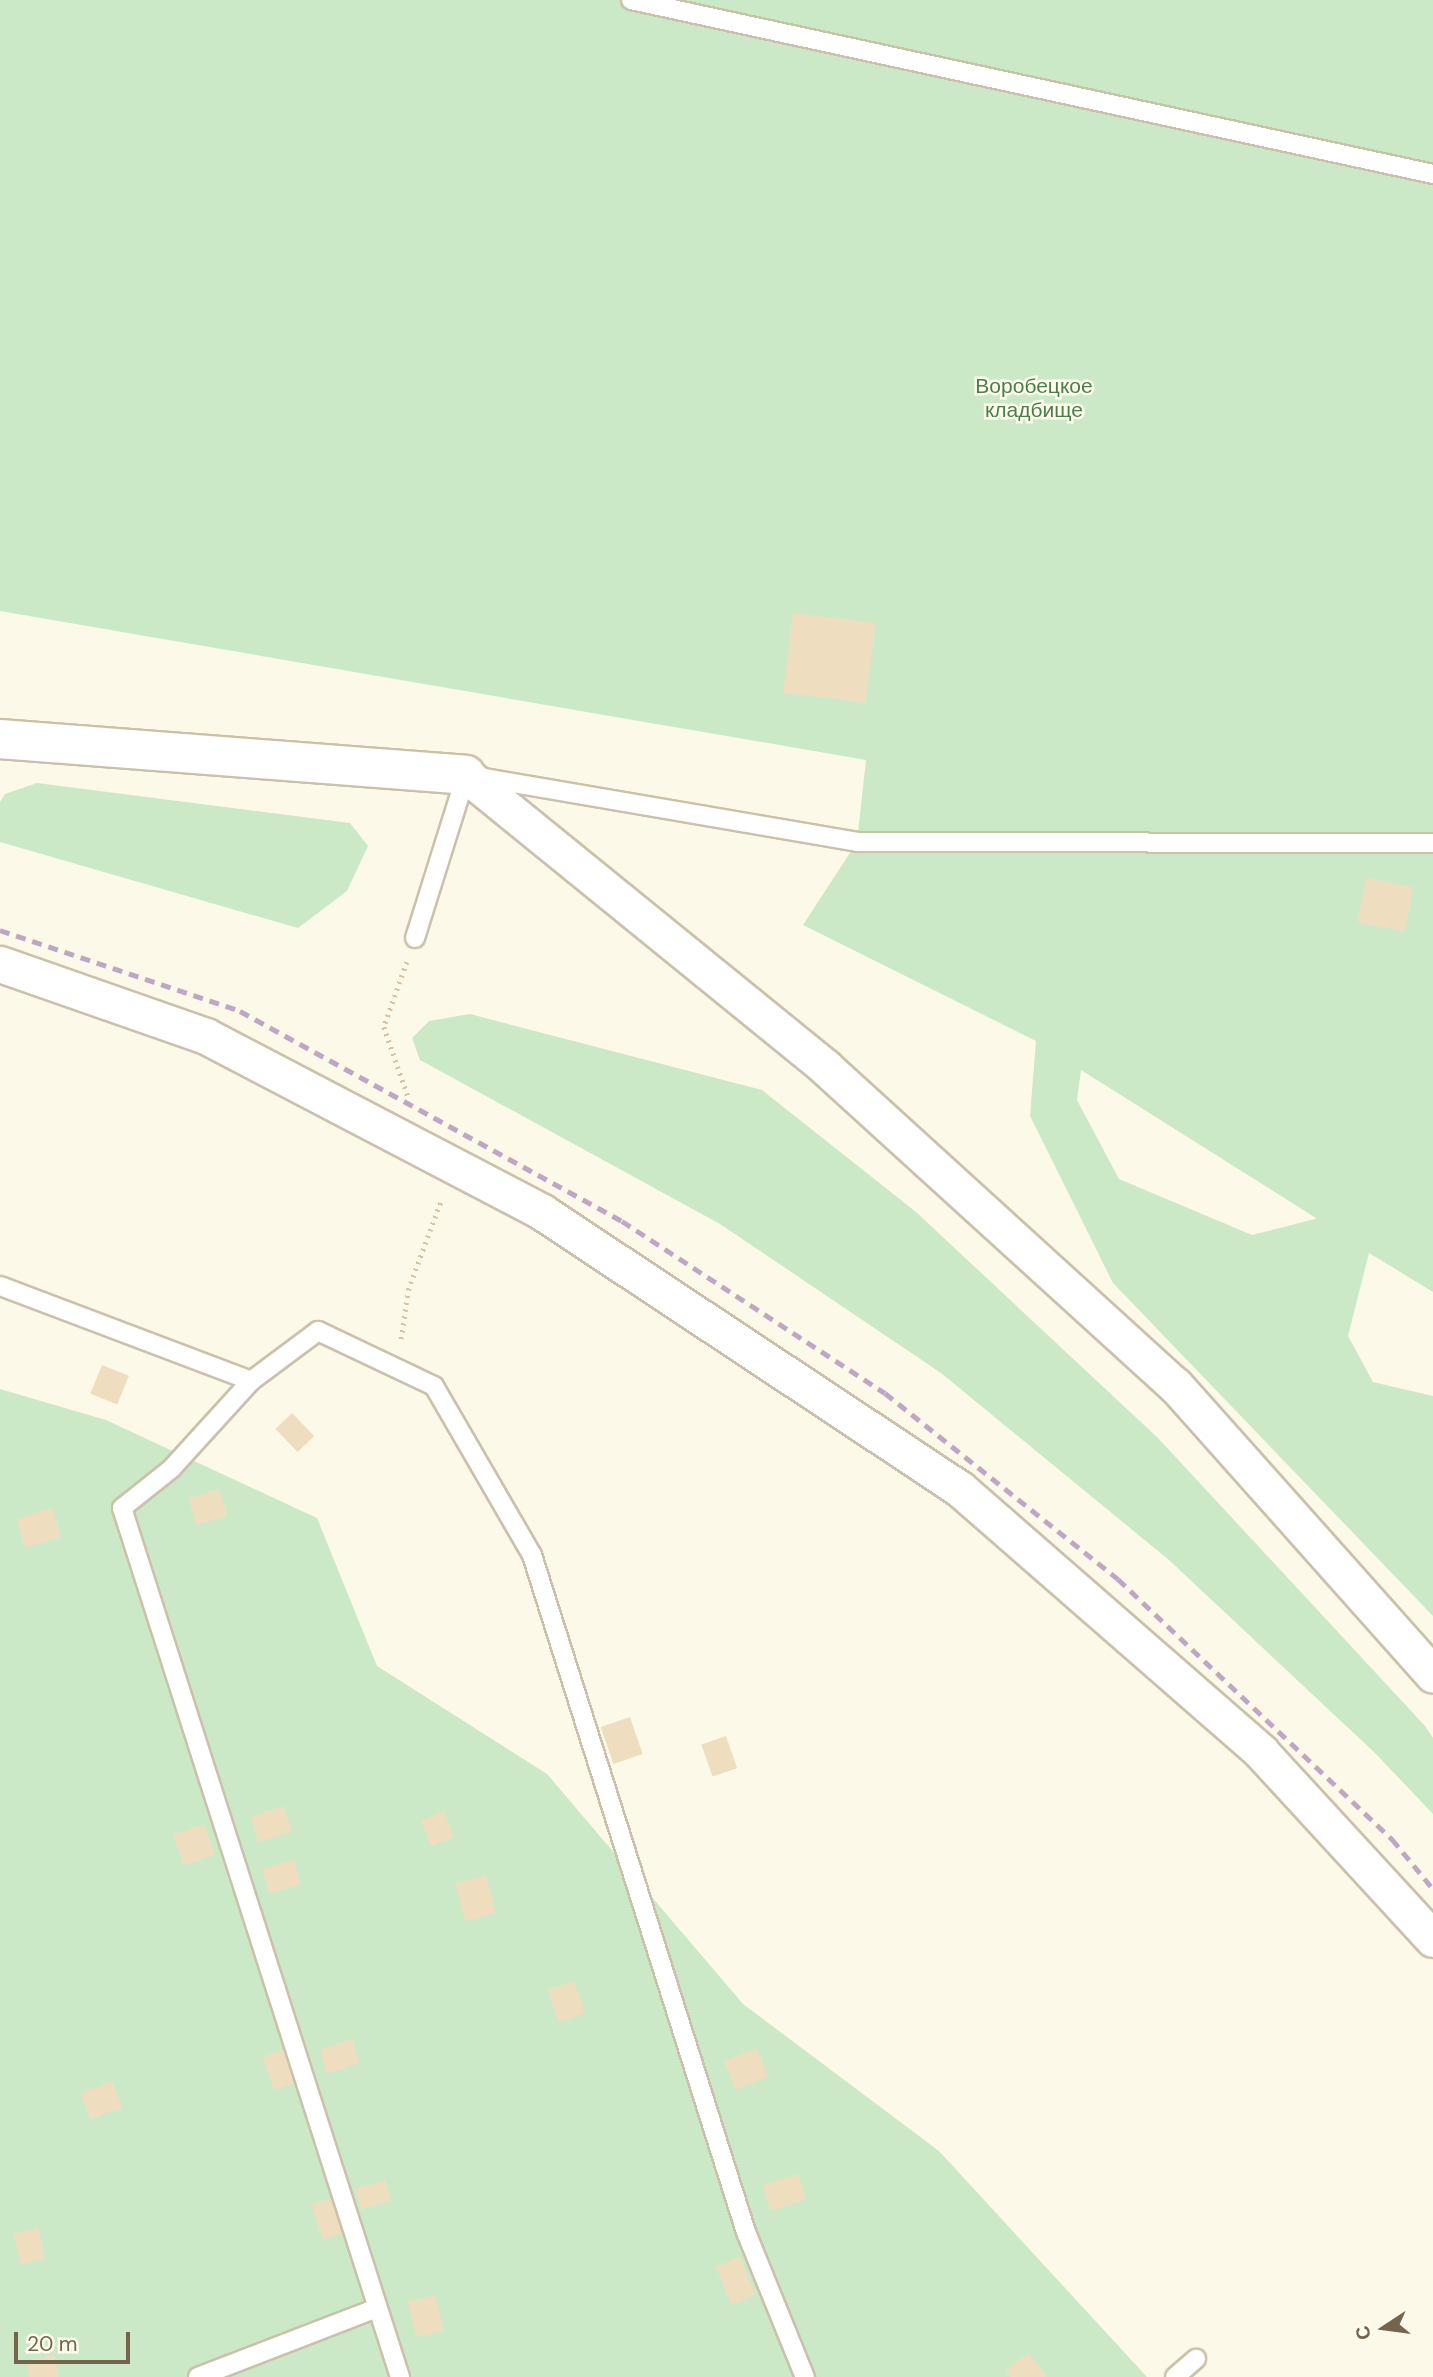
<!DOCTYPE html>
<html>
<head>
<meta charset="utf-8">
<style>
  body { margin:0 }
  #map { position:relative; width:1433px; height:2377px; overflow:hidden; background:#fcf9e8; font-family:"DM Sans",sans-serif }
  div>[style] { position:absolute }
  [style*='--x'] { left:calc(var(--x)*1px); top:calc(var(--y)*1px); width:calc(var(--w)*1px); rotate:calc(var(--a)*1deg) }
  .green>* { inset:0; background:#cce9c7 }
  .building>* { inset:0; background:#eedebf; transform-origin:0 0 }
  .path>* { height:4.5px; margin-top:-2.25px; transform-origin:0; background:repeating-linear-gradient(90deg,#d5c3a3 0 2px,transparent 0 7px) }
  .roads { filter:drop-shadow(2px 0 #cbc1ab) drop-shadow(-2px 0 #cbc1ab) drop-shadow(0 2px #cbc1ab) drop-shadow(0 -2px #cbc1ab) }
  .service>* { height:18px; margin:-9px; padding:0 9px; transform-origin:9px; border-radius:9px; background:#fff }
  .minor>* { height:35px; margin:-17.5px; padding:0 17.5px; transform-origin:17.5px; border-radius:17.5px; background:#fff }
  .tertiary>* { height:38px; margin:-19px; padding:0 19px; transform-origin:19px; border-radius:19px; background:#fff }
  .rail>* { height:5px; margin-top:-2.5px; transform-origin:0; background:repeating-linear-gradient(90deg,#bfa6c6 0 10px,transparent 0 17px) }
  span { translate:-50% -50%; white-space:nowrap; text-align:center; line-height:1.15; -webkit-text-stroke:5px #fefcee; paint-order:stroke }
  .park-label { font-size:21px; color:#4a8048 }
  .north { position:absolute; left:1349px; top:2293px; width:70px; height:70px; -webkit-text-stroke:5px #fefcee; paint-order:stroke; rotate:257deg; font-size:19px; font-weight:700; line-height:28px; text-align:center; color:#75654d }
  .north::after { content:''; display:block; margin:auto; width:24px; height:32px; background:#75654d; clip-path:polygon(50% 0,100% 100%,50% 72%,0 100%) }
  .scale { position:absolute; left:14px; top:2332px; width:116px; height:32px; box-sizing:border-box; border:4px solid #75654d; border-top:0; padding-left:9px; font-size:21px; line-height:24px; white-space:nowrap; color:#75654d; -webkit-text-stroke:5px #fefcee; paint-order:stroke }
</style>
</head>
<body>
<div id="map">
  <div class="green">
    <i style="clip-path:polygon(evenodd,0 0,1433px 0,1433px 1292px,1369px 1253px,1348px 1336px,1373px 1382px,1433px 1396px,1433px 1616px,1113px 1283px,1030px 1116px,1036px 1041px,803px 925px,857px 842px,866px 760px,0 611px,0 0,1081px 1070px,1316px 1218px,1315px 1219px,1252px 1235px,1119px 1179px,1077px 1100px,1081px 1070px)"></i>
    <i style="clip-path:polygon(37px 783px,350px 823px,368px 846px,347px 891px,298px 928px,0 842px,0 802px,5px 794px)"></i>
    <i style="clip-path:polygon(470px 1014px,762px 1090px,916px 1212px,1158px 1438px,1425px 1726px,1433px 1738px,1433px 1814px,1375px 1753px,1169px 1560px,941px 1373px,720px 1224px,420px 1060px,412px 1038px,429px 1021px)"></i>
    <i style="clip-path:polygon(0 1389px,106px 1420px,317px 1518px,377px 1666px,547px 1774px,743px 2004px,939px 2151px,1147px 2377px,0 2377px)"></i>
  </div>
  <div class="building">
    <i style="left:793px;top:613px;width:83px;height:80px;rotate:7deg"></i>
    <i style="left:1366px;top:878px;width:48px;height:45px;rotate:11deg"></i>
    <i style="left:102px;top:1365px;width:29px;height:31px;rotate:22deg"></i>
    <i style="left:292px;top:1413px;width:32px;height:23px;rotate:46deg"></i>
    <i style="left:219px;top:1489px;width:28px;height:32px;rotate:73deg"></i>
    <i style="left:52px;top:1508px;width:30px;height:37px;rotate:73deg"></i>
    <i style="left:630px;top:1717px;width:39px;height:31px;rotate:71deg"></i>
    <i style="left:726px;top:1736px;width:34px;height:26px;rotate:71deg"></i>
    <i style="left:284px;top:1806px;width:27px;height:35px;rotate:73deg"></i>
    <i style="left:444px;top:1811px;width:28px;height:25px;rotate:69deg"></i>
    <i style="left:204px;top:1824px;width:32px;height:33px;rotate:70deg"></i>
    <i style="left:294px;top:1860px;width:25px;height:33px;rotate:74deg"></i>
    <i style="left:486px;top:1875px;width:39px;height:32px;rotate:75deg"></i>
    <i style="left:574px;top:1981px;width:34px;height:28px;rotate:71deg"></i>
    <i style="left:352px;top:2039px;width:25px;height:34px;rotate:72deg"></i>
    <i style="left:757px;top:2048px;width:31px;height:35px;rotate:69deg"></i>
    <i style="left:285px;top:2049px;width:35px;height:24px;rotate:70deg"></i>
    <i style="left:112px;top:2081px;width:28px;height:34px;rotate:69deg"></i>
    <i style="left:798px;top:2174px;width:27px;height:37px;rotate:73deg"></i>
    <i style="left:385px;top:2180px;width:21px;height:31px;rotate:73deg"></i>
    <i style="left:330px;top:2198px;width:37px;height:20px;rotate:71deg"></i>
    <i style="left:38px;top:2228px;width:31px;height:25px;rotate:77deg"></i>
    <i style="left:740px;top:2257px;width:41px;height:26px;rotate:68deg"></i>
    <i style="left:435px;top:2295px;width:36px;height:28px;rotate:76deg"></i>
    <i style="clip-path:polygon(1029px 2353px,1047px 2377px,1011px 2377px,1005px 2370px)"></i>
    <i style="clip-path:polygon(54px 2355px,59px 2377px,29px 2377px,26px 2361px)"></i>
  </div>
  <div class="path">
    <i style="--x:407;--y:962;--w:69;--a:109.5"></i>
    <i style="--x:384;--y:1027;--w:76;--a:70.9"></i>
    <i style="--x:401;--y:1339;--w:49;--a:-81.9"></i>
    <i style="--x:408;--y:1290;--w:95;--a:-69.7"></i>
  </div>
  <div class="roads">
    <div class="service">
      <i style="--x:631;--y:0;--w:821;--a:12.24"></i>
      <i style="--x:415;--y:938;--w:171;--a:-72.6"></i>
      <i style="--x:466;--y:775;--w:397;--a:9.7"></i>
      <i style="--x:857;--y:842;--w:576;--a:0.1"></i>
      <i style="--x:0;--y:1286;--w:268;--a:20.7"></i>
      <i style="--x:198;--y:2377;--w:192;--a:-21.1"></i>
      <i style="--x:400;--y:2377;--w:912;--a:-107.74"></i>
      <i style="--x:122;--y:1508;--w:63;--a:-38.5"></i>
      <i style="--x:171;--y:1469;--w:119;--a:-47.7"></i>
      <i style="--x:251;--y:1381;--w:84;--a:-36.7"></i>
      <i style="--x:318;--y:1331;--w:128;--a:25.4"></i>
      <i style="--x:434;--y:1386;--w:195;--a:59.9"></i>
      <i style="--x:532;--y:1555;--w:710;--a:72.46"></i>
      <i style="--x:746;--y:2232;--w:157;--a:67.9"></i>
      <i style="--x:1175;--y:2377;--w:28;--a:-41"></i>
    </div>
    <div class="minor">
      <i style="--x:466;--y:775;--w:463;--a:39.1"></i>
      <i style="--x:825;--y:1067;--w:473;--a:42.3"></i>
      <i style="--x:1175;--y:1385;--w:388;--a:48.3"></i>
      <i style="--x:0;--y:964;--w:218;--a:19.3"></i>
      <i style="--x:206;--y:1036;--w:379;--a:27.6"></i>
      <i style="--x:542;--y:1212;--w:501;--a:33.53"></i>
      <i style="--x:960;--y:1489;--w:400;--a:41.1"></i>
      <i style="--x:1261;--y:1752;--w:254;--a:47.4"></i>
    </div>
    <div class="tertiary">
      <i style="--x:0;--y:739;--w:467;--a:4.4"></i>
    </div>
  </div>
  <div class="rail">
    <i style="--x:0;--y:930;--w:253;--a:18.6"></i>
    <i style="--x:240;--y:1011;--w:436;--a:28.8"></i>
    <i style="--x:622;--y:1221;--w:314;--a:33.2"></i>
    <i style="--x:885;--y:1393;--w:298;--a:38.6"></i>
    <i style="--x:1118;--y:1579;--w:378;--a:43.5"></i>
    <i style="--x:1392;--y:1839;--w:65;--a:50.6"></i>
  </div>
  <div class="park-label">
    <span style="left:1034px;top:398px">Воробецкое<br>кладбище</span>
  </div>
  <div class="north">С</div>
  <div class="scale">20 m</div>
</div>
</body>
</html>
